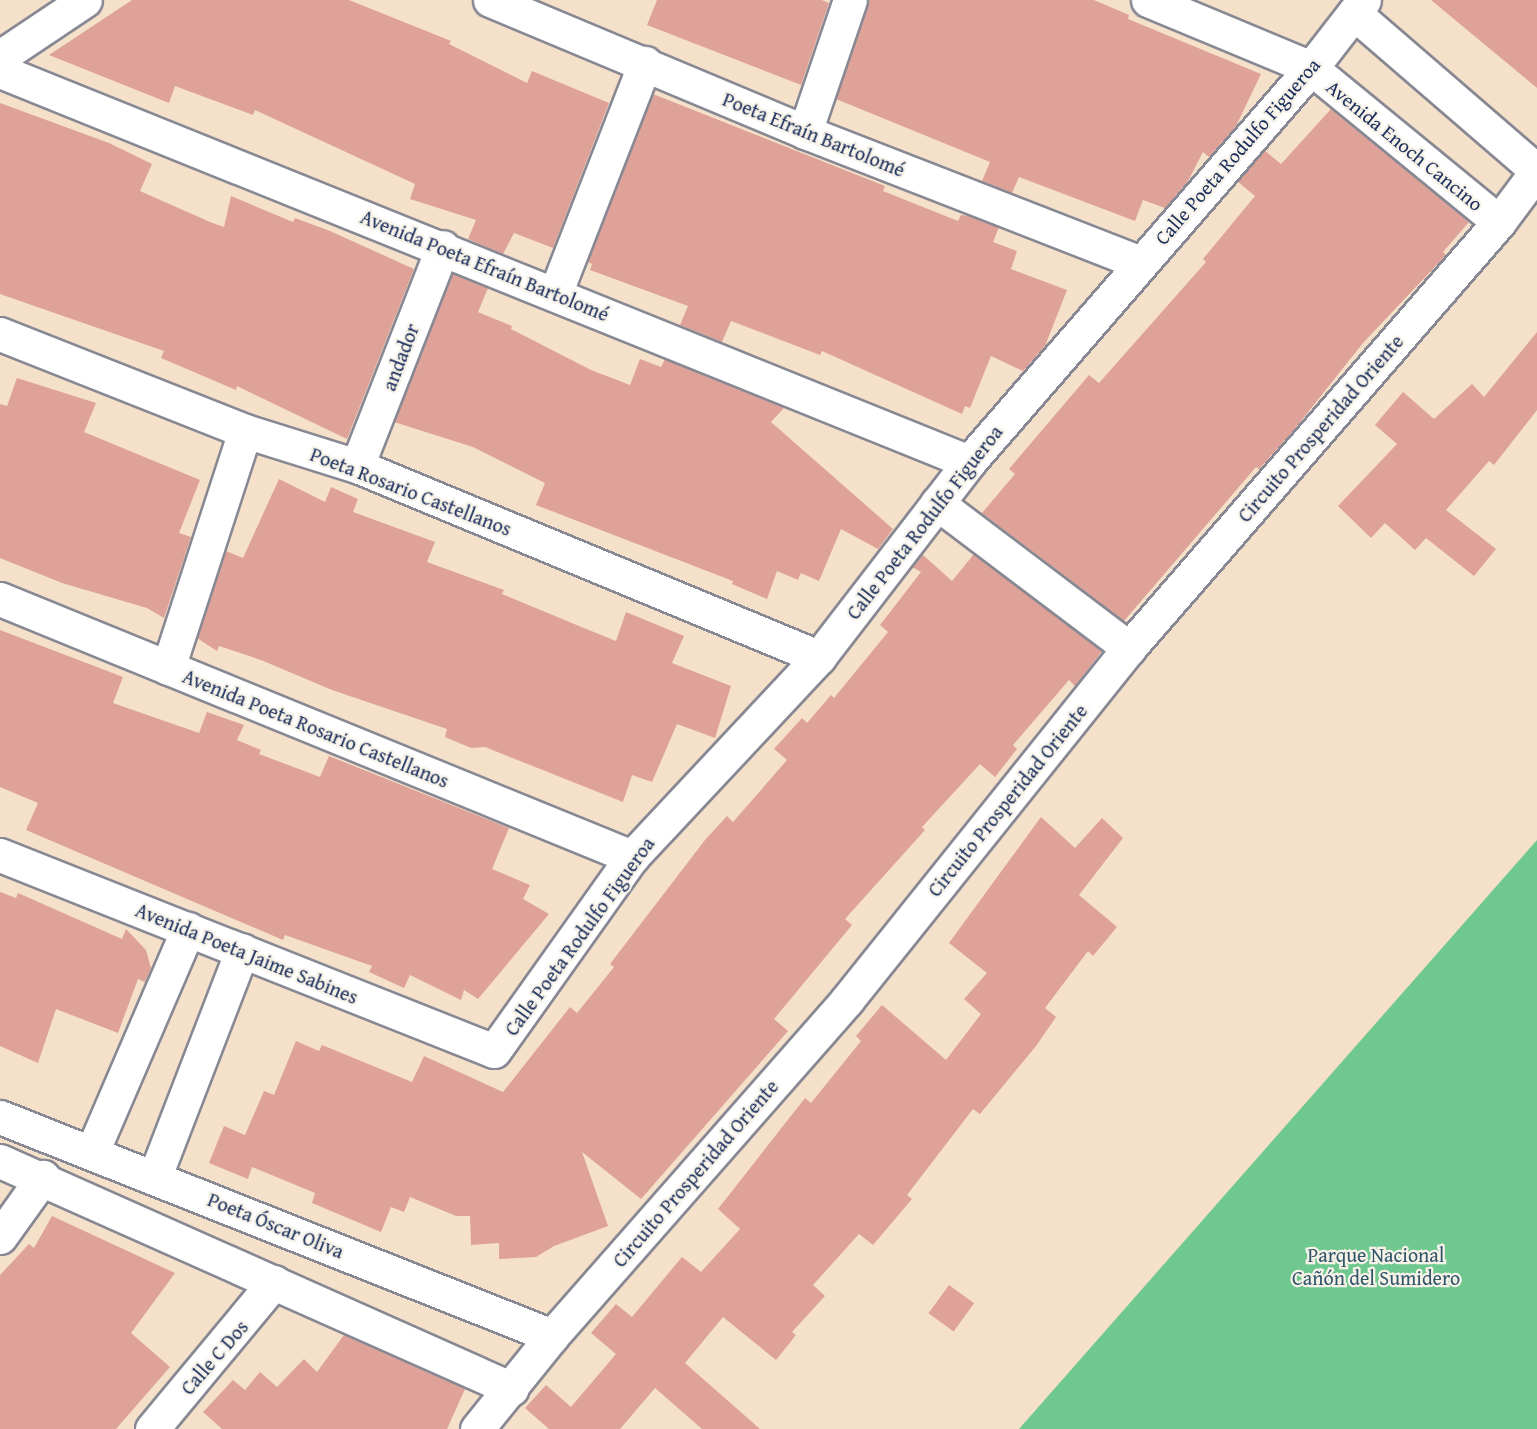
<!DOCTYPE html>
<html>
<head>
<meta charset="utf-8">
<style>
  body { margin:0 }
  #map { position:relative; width:1537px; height:1429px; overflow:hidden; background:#f5e1c9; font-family:"Gentium Book Plus",serif }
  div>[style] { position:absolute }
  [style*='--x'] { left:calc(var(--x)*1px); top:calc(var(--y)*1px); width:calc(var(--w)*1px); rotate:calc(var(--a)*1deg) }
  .green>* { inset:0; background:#6fc88f }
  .building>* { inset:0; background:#dea299; transform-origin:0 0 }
  .roads { filter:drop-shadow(2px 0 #888894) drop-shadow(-2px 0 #888894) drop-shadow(0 2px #888894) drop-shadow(0 -2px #888894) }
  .pedestrian>* { height:33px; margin:-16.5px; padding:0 16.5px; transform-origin:16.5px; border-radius:16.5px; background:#fff }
  .minor>* { height:33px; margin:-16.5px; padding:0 16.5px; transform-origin:16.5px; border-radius:16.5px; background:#fff }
  .tertiary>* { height:33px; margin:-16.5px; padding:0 16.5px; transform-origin:16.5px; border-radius:16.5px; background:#fff }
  span { translate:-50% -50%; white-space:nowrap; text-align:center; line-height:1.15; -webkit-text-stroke:4.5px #f7f3e8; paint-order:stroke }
  .street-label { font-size:20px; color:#1b2f5e }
  .park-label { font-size:20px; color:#30556a }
</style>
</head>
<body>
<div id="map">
  <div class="green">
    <i style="clip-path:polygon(1537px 840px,1537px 1429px,1019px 1429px)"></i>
  </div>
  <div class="building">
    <i style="clip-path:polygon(132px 0,349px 0,451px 41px,449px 44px,527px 83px,532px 71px,609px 103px,553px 248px,514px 233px,503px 254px,468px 239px,476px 220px,410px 199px,415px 184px,255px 110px,253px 115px,175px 86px,169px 103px,49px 55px)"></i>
    <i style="clip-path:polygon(657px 0,822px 0,829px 3px,801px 85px,647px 25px)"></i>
    <i style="clip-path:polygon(868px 0,1094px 0,1129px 15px,1128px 19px,1261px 74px,1236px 126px,1209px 157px,1203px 152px,1188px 181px,1165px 208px,1143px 200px,1135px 221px,1019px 177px,1012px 193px,982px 181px,990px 162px,836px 99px)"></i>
    <i style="clip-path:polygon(1431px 0,1537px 0,1537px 88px)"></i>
    <i style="clip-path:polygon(653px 94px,885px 186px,883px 191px,958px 221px,961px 215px,968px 216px,999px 227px,993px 242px,1017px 251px,1011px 269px,1067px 290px,1045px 346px,1023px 371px,991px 356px,970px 408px,965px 406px,962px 414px,822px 351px,820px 355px,731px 321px,722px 342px,680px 325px,688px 306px,590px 270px,592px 264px,588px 262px)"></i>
    <i style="clip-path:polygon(0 103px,109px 143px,152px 164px,140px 191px,210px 222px,224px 227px,231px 196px,293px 222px,295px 218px,330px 231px,414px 269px,347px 439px,237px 386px,236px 390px,161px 358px,164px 351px,0 294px)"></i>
    <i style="clip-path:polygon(1331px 109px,1469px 222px,1443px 252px,1446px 255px,1363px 343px,1293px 431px,1259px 469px,1256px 467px,1124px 621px,982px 513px,1015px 474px,1009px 469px,1089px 375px,1099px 383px,1206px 262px,1203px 259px,1255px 196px,1237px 181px,1264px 150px,1281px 164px)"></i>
    <i style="clip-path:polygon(453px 274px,488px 288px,478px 312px,512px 326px,511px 329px,591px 370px,630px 385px,640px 359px,661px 367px,665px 359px,784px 408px,771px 422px,893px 529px,878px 549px,841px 529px,819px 581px,801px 573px,798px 580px,777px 571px,767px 599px,732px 584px,733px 581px,536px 505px,545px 483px,473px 447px,394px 422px)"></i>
    <i style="clip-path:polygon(1537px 332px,1537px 410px,1494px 465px,1489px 461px,1446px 510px,1496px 549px,1474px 576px,1426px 538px,1415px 550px,1385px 523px,1371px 538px,1338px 506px,1397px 444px,1375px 425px,1403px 392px,1434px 419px,1472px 384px,1484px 397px)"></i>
    <i style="clip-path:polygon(17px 378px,96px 403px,84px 432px,200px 480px,179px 533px,191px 537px,164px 618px,147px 608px,62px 583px,0 558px,0 404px,7px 406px)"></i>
    <i style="clip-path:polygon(279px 479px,325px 502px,331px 487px,358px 499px,353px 512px,435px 542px,427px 562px,504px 590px,502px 594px,579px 626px,616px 641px,626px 612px,684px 636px,672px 663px,731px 686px,715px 738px,677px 724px,652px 782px,632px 775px,623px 802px,485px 747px,471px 748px,445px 737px,447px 729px,332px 690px,261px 660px,219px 646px,217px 651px,197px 638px,226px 551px,243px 558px)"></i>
    <i style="clip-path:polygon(922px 554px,952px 581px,974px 554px,1102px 651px,1075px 686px,1069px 680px,1013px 745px,1017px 749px,995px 777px,980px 764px,922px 827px,925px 830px,845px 919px,852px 925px,774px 1019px,788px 1031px,641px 1199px,582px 1152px,608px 1226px,554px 1246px,536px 1257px,499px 1259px,499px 1243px,471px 1245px,470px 1216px,456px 1216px,410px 1197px,404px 1212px,391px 1207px,381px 1232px,312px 1203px,315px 1193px,252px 1167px,248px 1179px,209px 1163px,224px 1126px,245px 1135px,264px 1091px,274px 1095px,296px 1041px,319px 1051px,322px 1045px,412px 1082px,424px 1056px,503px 1092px,570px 1007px,577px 1013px,614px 967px,610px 964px,705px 840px,727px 816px,733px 822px,787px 760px,774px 749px,802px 718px,807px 723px,831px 695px,834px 698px,888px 632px,880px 625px,921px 572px,912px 567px)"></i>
    <i style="clip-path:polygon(0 630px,123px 677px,113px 703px,199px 733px,207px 712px,244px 725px,237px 740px,261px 750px,259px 754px,320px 777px,329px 756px,509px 828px,492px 869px,530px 885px,523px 899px,549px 914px,478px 999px,464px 990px,461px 1000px,410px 975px,404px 988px,369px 972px,372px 966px,285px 935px,283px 940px,26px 830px,38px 803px,0 787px)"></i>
    <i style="clip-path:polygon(1041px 817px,1075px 848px,1102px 818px,1123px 838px,1079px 895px,1117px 927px,1093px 956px,1088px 951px,1045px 1008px,1056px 1017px,1036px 1046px,980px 1114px,973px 1109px,907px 1195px,912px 1199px,873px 1245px,859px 1234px,813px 1285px,825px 1296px,792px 1332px,796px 1335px,776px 1360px,723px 1317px,685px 1363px,760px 1429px,702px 1429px,655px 1388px,620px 1429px,549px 1429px,525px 1408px,546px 1385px,571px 1407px,616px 1354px,591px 1333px,616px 1304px,632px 1317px,682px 1257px,701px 1272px,740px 1229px,718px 1209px,805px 1098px,811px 1103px,861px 1041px,856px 1036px,882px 1005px,946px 1060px,981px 1014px,964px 999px,987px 973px,949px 943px)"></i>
    <i style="clip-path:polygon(0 892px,16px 898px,18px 893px,122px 939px,126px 929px,146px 950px,151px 968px,145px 982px,138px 979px,118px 1033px,56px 1009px,38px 1063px,0 1046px)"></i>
    <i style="clip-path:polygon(52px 1216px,175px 1273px,131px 1333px,170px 1367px,116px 1429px,0 1429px,0 1275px,29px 1244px,34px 1248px)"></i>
    <i style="left:949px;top:1285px;width:31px;height:35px;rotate:36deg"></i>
    <i style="clip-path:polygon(344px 1335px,465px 1389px,447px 1429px,222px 1429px,203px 1412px,233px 1380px,245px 1390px,260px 1372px,277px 1387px,304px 1359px,317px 1372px)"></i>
  </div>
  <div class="roads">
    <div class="pedestrian">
      <i style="--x:805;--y:132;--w:139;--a:-71.2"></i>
      <i style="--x:555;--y:294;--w:248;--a:-68.7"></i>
      <i style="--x:357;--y:466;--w:235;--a:-68.6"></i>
      <i style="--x:937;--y:503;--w:241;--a:37.1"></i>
      <i style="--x:168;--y:668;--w:249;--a:-72"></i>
    </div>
    <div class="minor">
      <i style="--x:490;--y:0;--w:342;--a:22.7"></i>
      <i style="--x:805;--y:132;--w:358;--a:21.3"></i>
      <i style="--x:1148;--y:0;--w:177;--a:22.6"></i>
      <i style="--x:1311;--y:68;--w:243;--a:39.3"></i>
      <i style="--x:1354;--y:13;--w:242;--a:40.8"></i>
      <i style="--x:0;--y:71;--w:1045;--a:21.97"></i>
      <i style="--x:0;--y:334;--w:264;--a:21.6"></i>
      <i style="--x:245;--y:431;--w:117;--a:17.4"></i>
      <i style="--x:357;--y:466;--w:500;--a:22.5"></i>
      <i style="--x:0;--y:599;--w:683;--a:22.21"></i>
      <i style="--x:0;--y:855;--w:531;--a:21.64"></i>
      <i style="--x:494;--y:1051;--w:238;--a:-54.6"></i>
      <i style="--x:632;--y:857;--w:274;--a:-46.9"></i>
      <i style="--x:819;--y:657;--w:246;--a:-52.4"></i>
      <i style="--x:969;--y:462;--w:522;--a:-49.04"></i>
      <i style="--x:1311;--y:68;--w:86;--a:-52.1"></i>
      <i style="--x:0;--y:1117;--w:594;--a:21.64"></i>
      <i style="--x:92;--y:1152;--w:243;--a:-66.7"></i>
      <i style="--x:0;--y:1161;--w:560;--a:24"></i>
      <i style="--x:155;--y:1176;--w:242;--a:-68.9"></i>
      <i style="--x:0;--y:1237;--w:74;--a:-54.4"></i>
      <i style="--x:152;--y:1429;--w:191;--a:-50.3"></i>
      <i style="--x:477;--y:1429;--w:119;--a:-51.1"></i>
      <i style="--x:552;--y:1336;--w:447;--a:-48.7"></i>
      <i style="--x:847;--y:1000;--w:451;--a:-51.3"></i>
      <i style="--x:1129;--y:648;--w:564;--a:-49.02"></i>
      <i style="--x:1499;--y:222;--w:64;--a:-53.3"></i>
    </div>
    <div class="tertiary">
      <i style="--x:0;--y:57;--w:102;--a:-33.8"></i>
    </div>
  </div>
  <div class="street-label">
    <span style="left:814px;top:134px;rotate:22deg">Poeta Efraín Bartolomé</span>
    <span style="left:1405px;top:145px;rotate:39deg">Avenida Enoch Cancino</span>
    <span style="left:1237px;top:151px;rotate:-49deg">Calle Poeta Rodulfo Figueroa</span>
    <span style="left:485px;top:265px;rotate:22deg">Avenida Poeta Efraín Bartolomé</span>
    <span style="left:400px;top:357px;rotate:-69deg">andador</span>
    <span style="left:1320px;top:428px;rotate:-49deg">Circuito Prosperidad Oriente</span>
    <span style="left:411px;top:491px;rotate:21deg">Poeta Rosario Castellanos</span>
    <span style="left:924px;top:522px;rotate:-52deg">Calle Poeta Rodulfo Figueroa</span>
    <span style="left:316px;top:728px;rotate:22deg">Avenida Poeta Rosario Castellanos</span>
    <span style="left:1007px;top:800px;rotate:-51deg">Circuito Prosperidad Oriente</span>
    <span style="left:579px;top:936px;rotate:-54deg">Calle Poeta Rodulfo Figueroa</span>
    <span style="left:247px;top:953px;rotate:22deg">Avenida Poeta Jaime Sabines</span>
    <span style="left:695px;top:1173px;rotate:-49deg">Circuito Prosperidad Oriente</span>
    <span style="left:276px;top:1225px;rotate:22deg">Poeta Óscar Oliva</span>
    <span style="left:214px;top:1357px;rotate:-49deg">Calle C Dos</span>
  </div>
  <div class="park-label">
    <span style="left:1376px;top:1266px">Parque Nacional<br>Cañón del Sumidero</span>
  </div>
</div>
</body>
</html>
